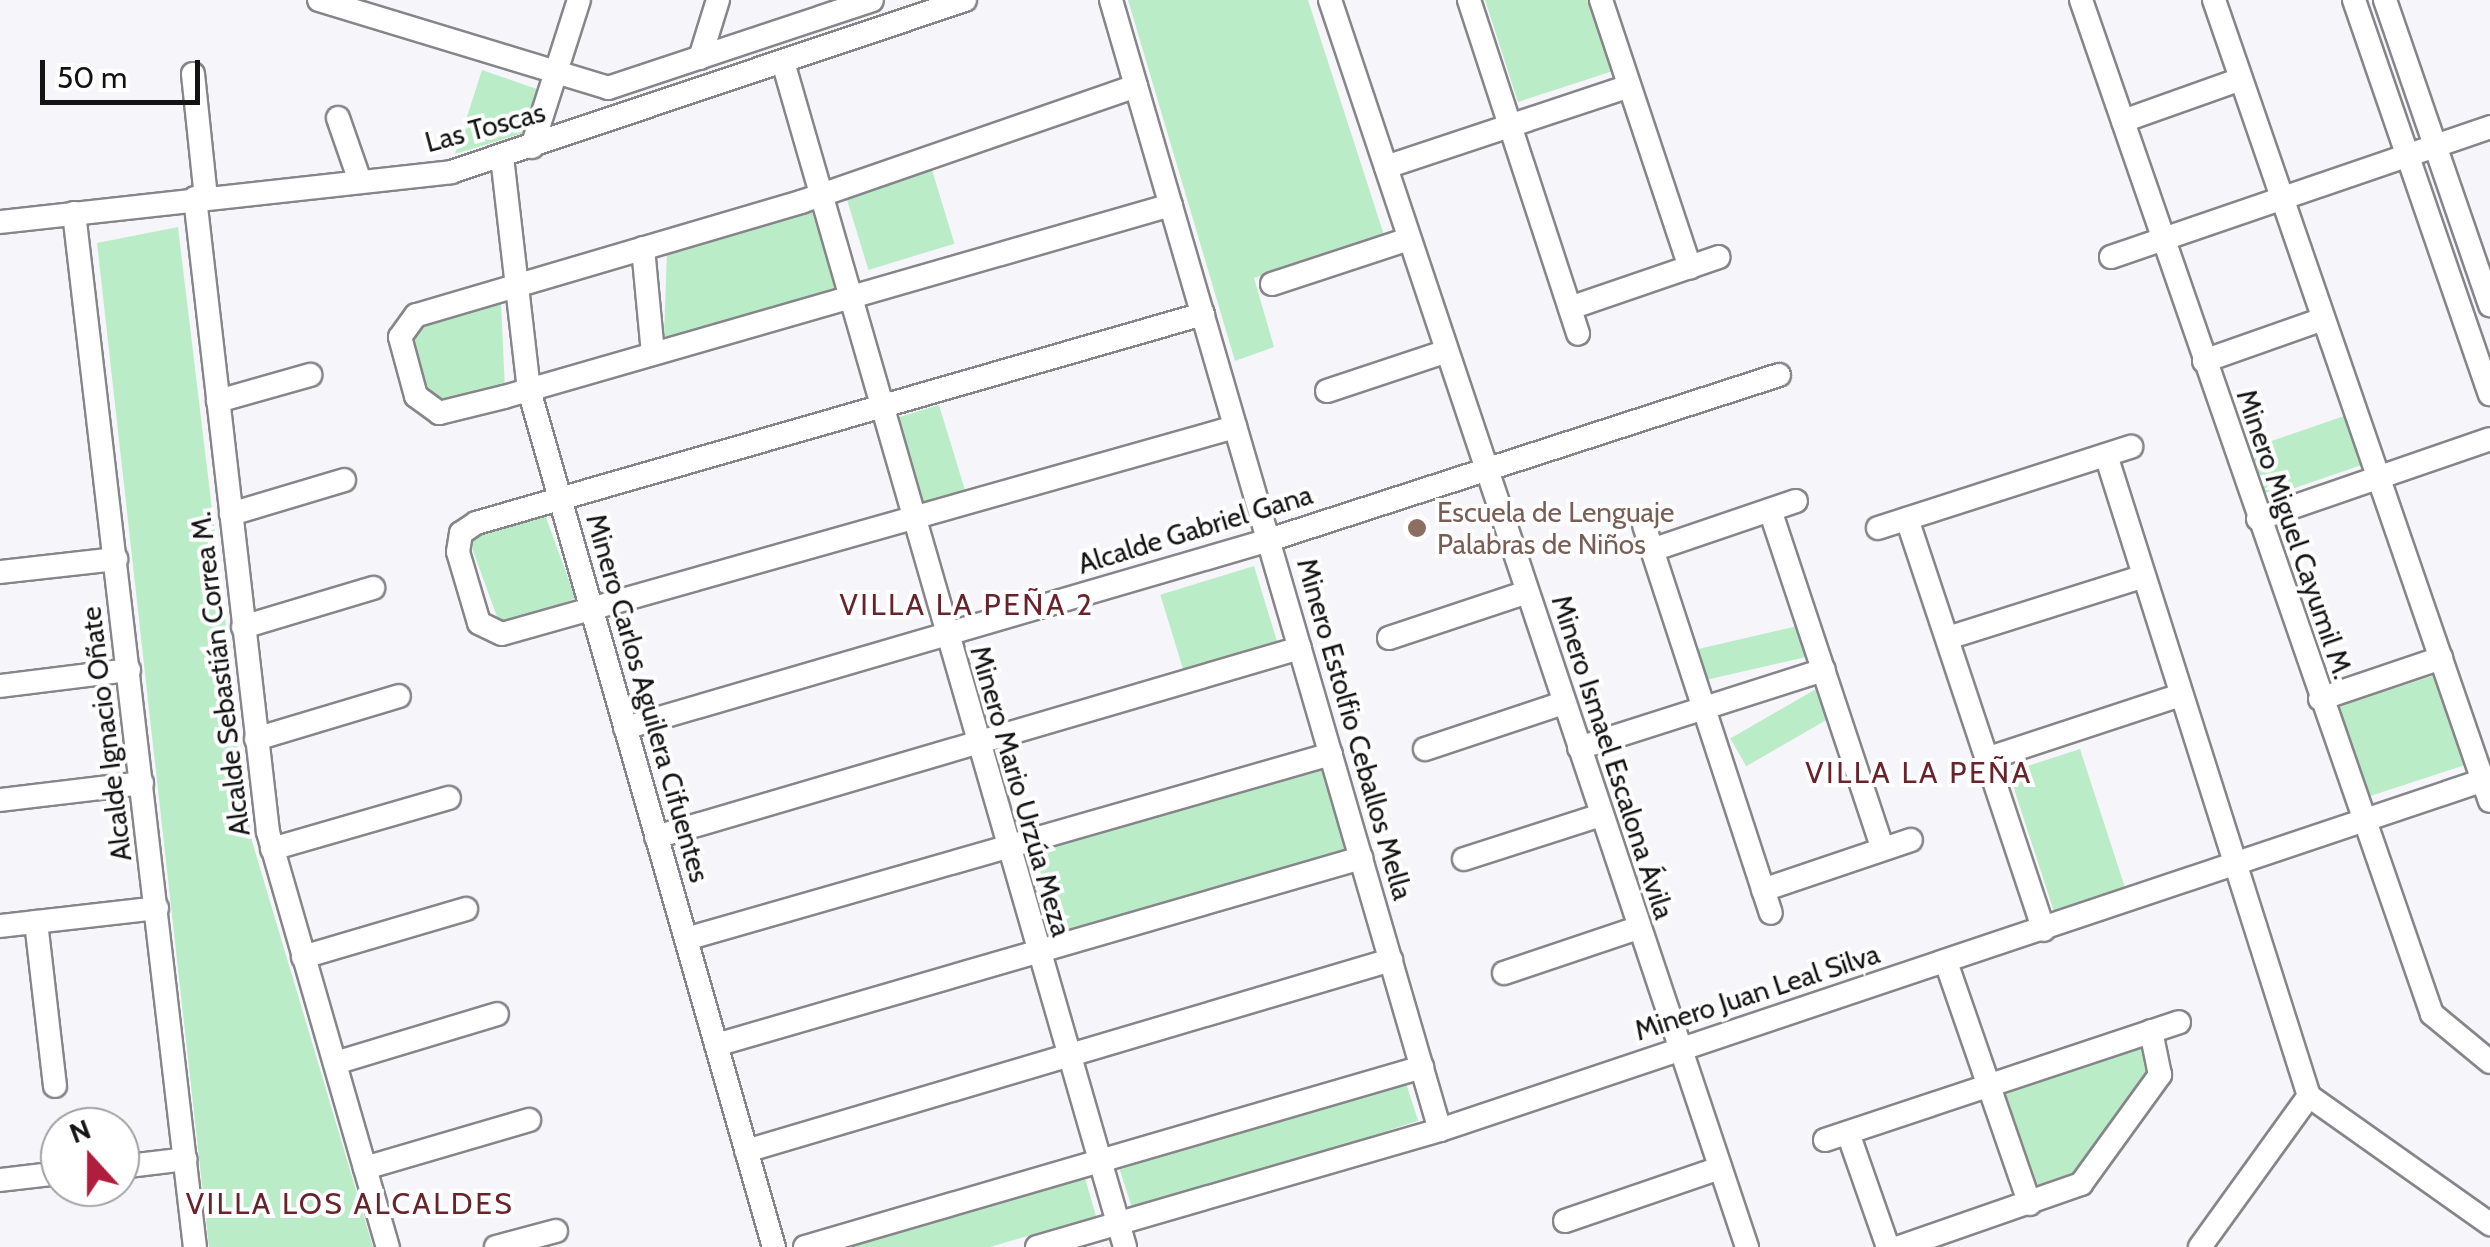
<!DOCTYPE html>
<html>
<head>
<meta charset="utf-8">
<style>
  body { margin:0 }
  #map { position:relative; width:2490px; height:1247px; overflow:hidden; background:#f6f6fa; font-family:Cabin,sans-serif }
  div>[style] { position:absolute }
  [style*='--x'] { left:calc(var(--x)*1px); top:calc(var(--y)*1px); width:calc(var(--w)*1px); rotate:calc(var(--a)*1deg) }
  .green>* { inset:0; background:#bbecc8; transform-origin:0 0 }
  .roads { filter:drop-shadow(2px 0 #86868a) drop-shadow(-2px 0 #86868a) drop-shadow(0 2px #86868a) drop-shadow(0 -2px #86868a) }
  .minor>* { height:22px; margin:-11px; padding:0 11px; transform-origin:11px; border-radius:11px; background:#fff }
  .dots>* { width:28px; height:28px; translate:-50% -50%; box-sizing:border-box; border:5px solid #fff; border-radius:50% }
  span { translate:-50% -50%; white-space:nowrap; text-align:center; line-height:1.15; -webkit-text-stroke:8px #fff; paint-order:stroke }
  .street-label { font-size:28px; color:#131314 }
  .education-label { font-size:28px; color:#785e54 }
  .left { translate:0 -50%; text-align:left }
  .neighbourhood-label { font-size:30px; color:#68232b; letter-spacing:2.5px }
  .north { position:absolute; left:40px; top:1107px; width:100px; height:100px; box-sizing:border-box; background:#fff; border:2px solid #a1a1a1; border-radius:50%; rotate:339deg; font-size:28px; font-weight:700; line-height:40px; text-align:center; color:#131314 }
  .north::after { content:''; display:block; margin:auto; width:35px; height:45px; background:#b11e3d; clip-path:polygon(50% 0,100% 100%,50% 72%,0 100%) }
  .scale { position:absolute; left:40px; top:60px; width:160px; height:45px; box-sizing:border-box; border:5px solid #131314; border-top:0; padding-left:12px; font-size:30px; line-height:35px; white-space:nowrap; color:#131314; -webkit-text-stroke:8px #fff; paint-order:stroke }
</style>
</head>
<body>
<div id="map">
  <div class="green">
    <i style="clip-path:polygon(1128px 0,1308px 0,1384px 235px,1254px 278px,1274px 347px,1235px 361px)"></i>
    <i style="clip-path:polygon(1485px 0,1592px 0,1616px 70px,1518px 102px)"></i>
    <i style="clip-path:polygon(482px 70px,537px 89px,524px 133px,455px 154px)"></i>
    <i style="left:932px;top:170px;width:77px;height:90px;rotate:73deg"></i>
    <i style="clip-path:polygon(811px 210px,839px 289px,832px 296px,672px 341px,664px 335px,667px 251px)"></i>
    <i style="clip-path:polygon(178px 227px,252px 841px,373px 1247px,209px 1247px,97px 243px)"></i>
    <i style="clip-path:polygon(501px 302px,505px 390px,449px 406px,425px 399px,410px 327px)"></i>
    <i style="left:939px;top:405px;width:93px;height:44px;rotate:73deg"></i>
    <i style="left:2350px;top:414px;width:52px;height:108px;rotate:71deg"></i>
    <i style="left:544px;top:512px;width:92px;height:80px;rotate:70deg"></i>
    <i style="left:1254px;top:566px;width:79px;height:98px;rotate:73deg"></i>
    <i style="left:1802px;top:625px;width:32px;height:113px;rotate:77deg"></i>
    <i style="left:2438px;top:674px;width:95px;height:107px;rotate:72deg"></i>
    <i style="left:1816px;top:689px;width:32px;height:99px;rotate:60deg"></i>
    <i style="left:2080px;top:749px;width:150px;height:75px;rotate:72deg"></i>
    <i style="left:1321px;top:763px;width:92px;height:307px;rotate:73deg"></i>
    <i style="clip-path:polygon(2139px 1043px,2150px 1047px,2155px 1067px,2080px 1175px,2038px 1186px,2003px 1088px)"></i>
    <i style="left:1404px;top:1077px;width:46px;height:299px;rotate:72deg"></i>
    <i style="clip-path:polygon(1083px 1171px,1096px 1216px,990px 1247px,824px 1247px)"></i>
  </div>
  <div class="roads">
    <div class="minor">
      <i style="--x:319;--y:0;--w:302;--a:16.9"></i>
      <i style="--x:608;--y:88;--w:278;--a:-18.4"></i>
      <i style="--x:1111;--y:0;--w:1177;--a:73.77"></i>
      <i style="--x:1330;--y:0;--w:1315;--a:71.51"></i>
      <i style="--x:1469;--y:0;--w:351;--a:71.9"></i>
      <i style="--x:1601;--y:0;--w:282;--a:71.6"></i>
      <i style="--x:2081;--y:0;--w:1073;--a:70.91"></i>
      <i style="--x:2432;--y:1014;--w:75;--a:39.6"></i>
      <i style="--x:2214;--y:0;--w:847;--a:70.99"></i>
      <i style="--x:2354;--y:0;--w:417;--a:71"></i>
      <i style="--x:2385;--y:0;--w:323;--a:71"></i>
      <i style="--x:700;--y:58;--w:61;--a:-72.8"></i>
      <i style="--x:783;--y:62;--w:1233;--a:73.9"></i>
      <i style="--x:193;--y:74;--w:124;--a:84"></i>
      <i style="--x:1136;--y:86;--w:355;--a:160.9"></i>
      <i style="--x:801;--y:202;--w:401;--a:163.6"></i>
      <i style="--x:416;--y:315;--w:27;--a:126"></i>
      <i style="--x:400;--y:337;--w:61;--a:74.8"></i>
      <i style="--x:416;--y:396;--w:29;--a:36"></i>
      <i style="--x:439;--y:413;--w:67;--a:-13.8"></i>
      <i style="--x:504;--y:397;--w:694;--a:-16.06"></i>
      <i style="--x:338;--y:118;--w:67;--a:70.8"></i>
      <i style="--x:2123;--y:121;--w:125;--a:-19.6"></i>
      <i style="--x:532;--y:147;--w:154;--a:-72.3"></i>
      <i style="--x:502;--y:157;--w:235;--a:83.4"></i>
      <i style="--x:529;--y:390;--w:891;--a:74.05"></i>
      <i style="--x:1386;--y:167;--w:256;--a:-18.4"></i>
      <i style="--x:195;--y:198;--w:638;--a:83.43"></i>
      <i style="--x:268;--y:832;--w:432;--a:73.9"></i>
      <i style="--x:74;--y:213;--w:1041;--a:83.33"></i>
      <i style="--x:0;--y:222;--w:454;--a:-6.3"></i>
      <i style="--x:451;--y:172;--w:542;--a:-18.5"></i>
      <i style="--x:643;--y:248;--w:106;--a:84.6"></i>
      <i style="--x:2111;--y:257;--w:401;--a:-18.9"></i>
      <i style="--x:1272;--y:284;--w:144;--a:-18.2"></i>
      <i style="--x:1570;--y:308;--w:157;--a:-18.9"></i>
      <i style="--x:1203;--y:314;--w:756;--a:163.96"></i>
      <i style="--x:476;--y:523;--w:18;--a:146"></i>
      <i style="--x:461;--y:533;--w:19;--a:99"></i>
      <i style="--x:458;--y:552;--w:74;--a:73.5"></i>
      <i style="--x:479;--y:623;--w:25;--a:26"></i>
      <i style="--x:502;--y:634;--w:762;--a:-15.77"></i>
      <i style="--x:2204;--y:361;--w:126;--a:-19.4"></i>
      <i style="--x:1327;--y:391;--w:126;--a:-18.4"></i>
      <i style="--x:218;--y:401;--w:96;--a:-15.8"></i>
      <i style="--x:2106;--y:455;--w:672;--a:72.43"></i>
      <i style="--x:2309;--y:1096;--w:222;--a:35.3"></i>
      <i style="--x:1770;--y:510;--w:357;--a:71.6"></i>
      <i style="--x:231;--y:514;--w:118;--a:-16.7"></i>
      <i style="--x:1907;--y:519;--w:433;--a:71.6"></i>
      <i style="--x:2258;--y:519;--w:245;--a:-19"></i>
      <i style="--x:1644;--y:525;--w:408;--a:71.9"></i>
      <i style="--x:1878;--y:528;--w:266;--a:-17.8"></i>
      <i style="--x:1652;--y:550;--w:152;--a:-18.8"></i>
      <i style="--x:0;--y:572;--w:117;--a:-6.4"></i>
      <i style="--x:243;--y:627;--w:136;--a:-16.7"></i>
      <i style="--x:1951;--y:637;--w:196;--a:-17.5"></i>
      <i style="--x:1389;--y:638;--w:145;--a:-18.4"></i>
      <i style="--x:0;--y:686;--w:130;--a:-7.1"></i>
      <i style="--x:2320;--y:699;--w:128;--a:-18.7"></i>
      <i style="--x:625;--y:728;--w:671;--a:-16.27"></i>
      <i style="--x:1269;--y:540;--w:536;--a:-17.93"></i>
      <i style="--x:256;--y:739;--w:149;--a:-16.7"></i>
      <i style="--x:1579;--y:748;--w:257;--a:-17.7"></i>
      <i style="--x:1425;--y:749;--w:145;--a:-18.4"></i>
      <i style="--x:1989;--y:758;--w:199;--a:-18.2"></i>
      <i style="--x:0;--y:800;--w:143;--a:-6.8"></i>
      <i style="--x:656;--y:837;--w:671;--a:-16.36"></i>
      <i style="--x:272;--y:849;--w:184;--a:-16.1"></i>
      <i style="--x:1464;--y:859;--w:144;--a:-17.8"></i>
      <i style="--x:1763;--y:890;--w:156;--a:-18.7"></i>
      <i style="--x:36;--y:922;--w:165;--a:83.4"></i>
      <i style="--x:0;--y:926;--w:158;--a:-6.5"></i>
      <i style="--x:686;--y:939;--w:671;--a:-16"></i>
      <i style="--x:303;--y:957;--w:170;--a:-16.4"></i>
      <i style="--x:1946;--y:962;--w:256;--a:70.9"></i>
      <i style="--x:1504;--y:973;--w:141;--a:-18.6"></i>
      <i style="--x:716;--y:1045;--w:672;--a:-16.17"></i>
      <i style="--x:335;--y:1063;--w:169;--a:-16.8"></i>
      <i style="--x:1848;--y:1133;--w:121;--a:70.7"></i>
      <i style="--x:1825;--y:1140;--w:373;--a:-18.4"></i>
      <i style="--x:746;--y:1151;--w:673;--a:-16.5"></i>
      <i style="--x:120;--y:1167;--w:66;--a:-6.9"></i>
      <i style="--x:365;--y:1168;--w:171;--a:-16.3"></i>
      <i style="--x:0;--y:1180;--w:60;--a:-6.7"></i>
      <i style="--x:1565;--y:1221;--w:164;--a:-18.9"></i>
      <i style="--x:496;--y:1247;--w:62;--a:-14.9"></i>
      <i style="--x:805;--y:1247;--w:643;--a:-16.26"></i>
      <i style="--x:1037;--y:1247;--w:420;--a:-16.2"></i>
      <i style="--x:1440;--y:1130;--w:1107;--a:-18.53"></i>
      <i style="--x:1900;--y:1247;--w:192;--a:-19.2"></i>
      <i style="--x:2081;--y:1184;--w:135;--a:-54.1"></i>
      <i style="--x:2160;--y:1075;--w:45;--a:-101.6"></i>
      <i style="--x:2200;--y:1247;--w:186;--a:-54.2"></i>
    </div>
  </div>
  <div class="dots">
    <i style="left:1417px;top:528px;background:#8d6e63"></i>
  </div>
  <div class="street-label">
    <span style="left:485px;top:127px;rotate:-15deg">Las Toscas</span>
    <span style="left:1195px;top:529px;rotate:-17deg">Alcalde Gabriel Gana</span>
    <span style="left:2295px;top:534px;rotate:71deg">Minero Miguel Cayumil M.</span>
    <span style="left:220px;top:674px;rotate:-97deg">Alcalde Sebastián Correa M.</span>
    <span style="left:648px;top:698px;rotate:74deg">Minero Carlos Aguilera Cifuentes</span>
    <span style="left:1355px;top:729px;rotate:74deg">Minero Estolfio Ceballos Mella</span>
    <span style="left:106px;top:734px;rotate:-97deg">Alcalde Ignacio Oñate</span>
    <span style="left:1613px;top:757px;rotate:72deg">Minero Ismael Escalona Ávila</span>
    <span style="left:1021px;top:791px;rotate:74deg">Minero Mario Urzúa Meza</span>
    <span style="left:1757px;top:992px;rotate:-18deg">Minero Juan Leal Silva</span>
  </div>
  <div class="education-label">
    <span class="left" style="left:1437px;top:528px">Escuela de Lenguaje<br>Palabras de Niños</span>
  </div>
  <div class="neighbourhood-label">
    <span style="left:967px;top:605px">VILLA LA PEÑA 2</span>
    <span style="left:1919px;top:773px">VILLA LA PEÑA</span>
    <span style="left:350px;top:1204px">VILLA LOS ALCALDES</span>
  </div>
  <div class="north">N</div>
  <div class="scale">50 m</div>
</div>
</body>
</html>
